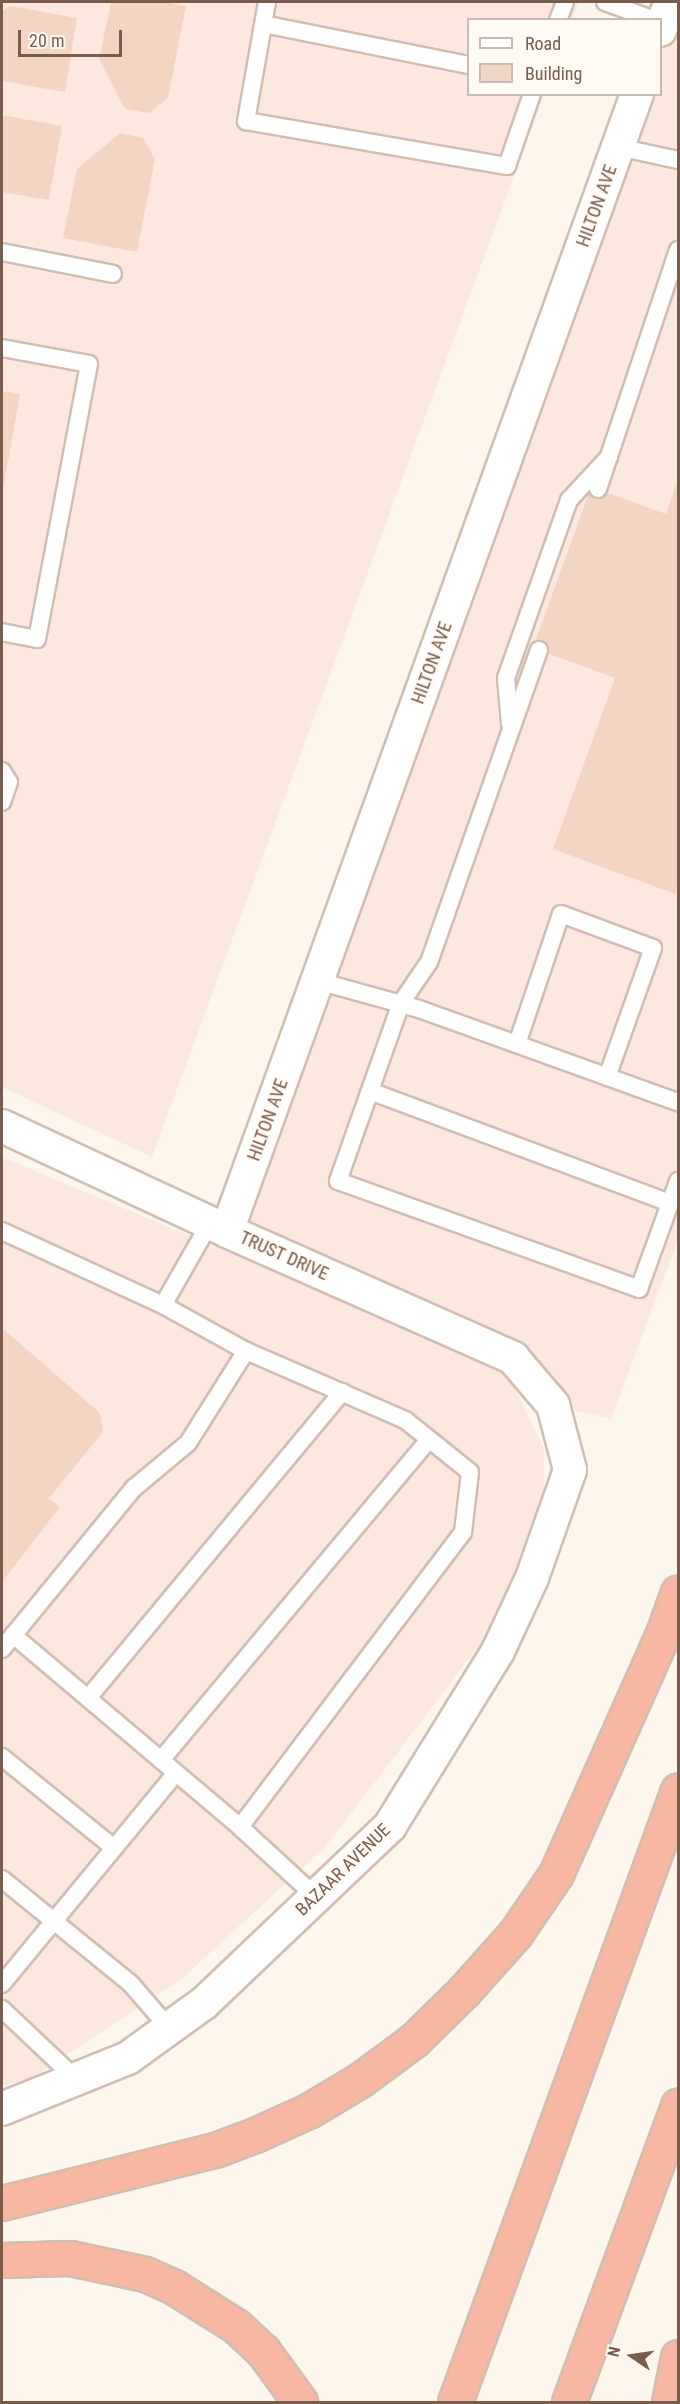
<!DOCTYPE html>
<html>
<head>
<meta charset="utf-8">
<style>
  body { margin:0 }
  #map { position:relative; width:680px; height:2404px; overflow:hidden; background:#fdf6ec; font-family:"Roboto Condensed",sans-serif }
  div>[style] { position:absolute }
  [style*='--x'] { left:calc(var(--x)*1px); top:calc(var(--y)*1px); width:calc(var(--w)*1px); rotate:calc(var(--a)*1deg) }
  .commercial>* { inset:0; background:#fde8e0 }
  .building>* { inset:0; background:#f3d5c3 }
  .roads { filter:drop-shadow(2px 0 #d1beb0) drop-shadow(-2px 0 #d1beb0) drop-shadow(0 2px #d1beb0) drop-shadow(0 -2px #d1beb0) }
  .lane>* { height:16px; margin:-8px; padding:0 8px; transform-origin:8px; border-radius:8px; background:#fff }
  .street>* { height:32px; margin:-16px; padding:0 16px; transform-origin:16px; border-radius:16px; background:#fff }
  .highway>* { height:33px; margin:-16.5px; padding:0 16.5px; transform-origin:16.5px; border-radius:16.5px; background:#f7b7a3 }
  span { translate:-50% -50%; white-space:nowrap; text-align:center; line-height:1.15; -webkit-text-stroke:5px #fffaf3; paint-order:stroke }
  .street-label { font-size:18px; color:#7a5c4d }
  .frame { position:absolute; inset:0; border:3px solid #7a5c4d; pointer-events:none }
  .legend { position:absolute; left:467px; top:18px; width:195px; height:78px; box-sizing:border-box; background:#fffaf3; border:2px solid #cabbb1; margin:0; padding:8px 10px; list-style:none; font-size:18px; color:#7a5c4d }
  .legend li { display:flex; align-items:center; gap:12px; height:30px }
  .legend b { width:30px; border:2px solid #cabbb1 }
  .north { position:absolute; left:602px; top:2326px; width:60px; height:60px; -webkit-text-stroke:4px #fffaf3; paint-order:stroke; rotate:283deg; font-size:16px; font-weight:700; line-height:24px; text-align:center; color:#7a5c4d }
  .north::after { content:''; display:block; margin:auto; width:21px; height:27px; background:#7a5c4d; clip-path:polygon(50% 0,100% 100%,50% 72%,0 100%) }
  .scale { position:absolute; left:18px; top:30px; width:104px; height:27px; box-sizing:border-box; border:3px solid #7a5c4d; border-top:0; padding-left:8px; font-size:18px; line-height:21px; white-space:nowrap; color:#7a5c4d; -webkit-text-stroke:4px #fffaf3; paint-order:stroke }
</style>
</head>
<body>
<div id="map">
  <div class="commercial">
    <i style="clip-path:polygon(2px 2px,579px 2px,572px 19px,468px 20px,468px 94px,544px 95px,152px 1157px,2px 1087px)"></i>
    <i style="clip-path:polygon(678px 2px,678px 1240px,611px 1419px,553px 1405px,513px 1358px,227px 1231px,637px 95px,660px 94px,661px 30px)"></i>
    <i style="clip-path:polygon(2px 1157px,492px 1363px,515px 1388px,544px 1449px,544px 1490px,495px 1625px,326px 1846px,184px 1977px,30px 2079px,2px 2086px)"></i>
  </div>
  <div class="building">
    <i style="clip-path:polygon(111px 2px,165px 2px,186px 6px,168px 98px,149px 113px,125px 109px,99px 59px)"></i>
    <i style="clip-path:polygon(10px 6px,77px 18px,65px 92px,2px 81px,2px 11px)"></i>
    <i style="clip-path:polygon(2px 115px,62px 126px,49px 200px,2px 192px)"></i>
    <i style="clip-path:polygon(120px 133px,143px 138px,155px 159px,137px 252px,63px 238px,77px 169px)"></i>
    <i style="clip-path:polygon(2px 391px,20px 394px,3px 490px,2px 490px)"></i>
    <i style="clip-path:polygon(678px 479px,678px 895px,553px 849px,615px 678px,533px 648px,591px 487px,666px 514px)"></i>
    <i style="clip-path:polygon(2px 1328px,100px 1413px,103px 1432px,49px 1498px,60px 1507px,2px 1582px)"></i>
  </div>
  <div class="roads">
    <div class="lane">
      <i style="--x:267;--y:2;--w:121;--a:100"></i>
      <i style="--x:246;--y:121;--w:265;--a:9.8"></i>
      <i style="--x:507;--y:166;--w:76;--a:-70.9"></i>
      <i style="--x:605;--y:2;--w:53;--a:19.8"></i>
      <i style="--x:558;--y:20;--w:19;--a:-69"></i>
      <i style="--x:263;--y:24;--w:209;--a:11.3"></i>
      <i style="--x:618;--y:147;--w:61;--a:12.2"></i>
      <i style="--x:2;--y:252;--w:113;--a:11.2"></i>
      <i style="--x:2;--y:348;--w:88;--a:10.4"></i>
      <i style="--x:89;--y:364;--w:280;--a:100.7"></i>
      <i style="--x:37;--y:639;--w:36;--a:-169"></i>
      <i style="--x:598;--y:489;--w:252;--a:-71.5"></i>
      <i style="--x:539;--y:650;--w:331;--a:109.4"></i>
      <i style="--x:429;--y:962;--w:50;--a:124.3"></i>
      <i style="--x:401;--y:1003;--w:189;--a:109.5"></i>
      <i style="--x:338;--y:1181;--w:320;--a:19.7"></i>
      <i style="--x:639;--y:1289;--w:115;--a:-70.1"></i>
      <i style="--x:510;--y:724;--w:46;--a:-95"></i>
      <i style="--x:506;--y:678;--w:189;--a:-70.5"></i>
      <i style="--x:569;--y:500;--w:59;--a:-47.1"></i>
      <i style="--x:2;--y:771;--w:13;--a:58"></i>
      <i style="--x:9;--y:782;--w:21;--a:109"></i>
      <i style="--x:318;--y:981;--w:105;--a:15.5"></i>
      <i style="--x:419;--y:1009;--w:275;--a:19.8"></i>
      <i style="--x:517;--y:1044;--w:137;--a:-71.3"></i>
      <i style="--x:561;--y:914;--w:98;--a:20.3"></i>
      <i style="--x:653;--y:948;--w:137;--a:109.6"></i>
      <i style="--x:370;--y:1091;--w:320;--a:20.5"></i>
      <i style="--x:2;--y:1231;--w:177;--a:24.7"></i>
      <i style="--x:163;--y:1305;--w:95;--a:-60.2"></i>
      <i style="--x:13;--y:1635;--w:297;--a:40.2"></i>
      <i style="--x:240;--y:1827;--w:370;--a:-52.9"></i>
      <i style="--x:463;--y:1532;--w:60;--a:-83.3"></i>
      <i style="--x:470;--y:1472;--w:83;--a:-141.3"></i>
      <i style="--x:405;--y:1420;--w:173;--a:-156.5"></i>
      <i style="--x:2;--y:1649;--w:208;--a:-50.7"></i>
      <i style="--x:134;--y:1488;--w:70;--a:-39.8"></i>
      <i style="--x:188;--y:1443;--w:109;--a:-57.8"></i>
      <i style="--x:246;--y:1351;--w:95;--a:-151"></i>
      <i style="--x:88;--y:1698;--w:398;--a:-50.3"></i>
      <i style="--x:2;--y:1757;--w:144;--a:39.1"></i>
      <i style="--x:161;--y:1760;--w:417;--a:-50.1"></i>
      <i style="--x:240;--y:1827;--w:103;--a:42.6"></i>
      <i style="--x:2;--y:1879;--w:166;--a:39.1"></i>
      <i style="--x:131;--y:1984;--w:58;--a:49.2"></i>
      <i style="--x:2;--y:1984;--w:273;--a:-50.5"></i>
      <i style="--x:2;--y:2009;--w:102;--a:43.4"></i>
    </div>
    <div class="street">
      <i style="--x:660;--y:30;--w:30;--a:-69"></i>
      <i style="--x:2;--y:1126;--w:248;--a:25"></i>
      <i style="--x:227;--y:1231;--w:313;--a:23.9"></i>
      <i style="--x:513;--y:1358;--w:62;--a:49.6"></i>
      <i style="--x:553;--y:1405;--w:67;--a:75.3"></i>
      <i style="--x:570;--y:1470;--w:114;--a:109.4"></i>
      <i style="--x:532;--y:1578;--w:81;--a:115"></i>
      <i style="--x:498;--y:1651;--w:206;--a:121.7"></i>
      <i style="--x:390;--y:1826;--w:257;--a:136.4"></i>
      <i style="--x:204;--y:2003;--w:94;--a:144.1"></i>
      <i style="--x:128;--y:2058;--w:136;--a:158"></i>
      <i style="--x:227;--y:1231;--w:1209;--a:-70.17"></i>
    </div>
    <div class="highway">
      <i style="--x:2;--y:2203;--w:219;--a:-14"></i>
      <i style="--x:215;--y:2150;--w:43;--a:-20.6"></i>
      <i style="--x:255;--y:2135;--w:60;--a:-24.4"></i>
      <i style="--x:310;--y:2110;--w:58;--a:-31"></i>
      <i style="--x:360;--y:2080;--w:67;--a:-36.5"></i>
      <i style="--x:414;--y:2040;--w:70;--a:-44.4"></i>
      <i style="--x:464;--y:1991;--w:76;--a:-48.2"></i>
      <i style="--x:515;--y:1934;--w:73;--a:-55.7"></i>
      <i style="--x:556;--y:1874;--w:266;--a:-66"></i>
      <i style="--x:664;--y:1631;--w:41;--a:-70.3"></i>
      <i style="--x:2;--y:2260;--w:68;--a:-1.7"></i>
      <i style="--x:70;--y:2258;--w:77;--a:12"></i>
      <i style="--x:145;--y:2274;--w:32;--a:24"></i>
      <i style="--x:174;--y:2287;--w:73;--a:32.2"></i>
      <i style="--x:236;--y:2326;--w:37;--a:43"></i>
      <i style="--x:263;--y:2351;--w:63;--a:54"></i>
      <i style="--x:455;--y:2402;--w:651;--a:-69.98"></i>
      <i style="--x:569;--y:2402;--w:316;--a:-69.8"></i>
      <i style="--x:669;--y:2402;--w:46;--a:-78.7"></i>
    </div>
  </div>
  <div class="street-label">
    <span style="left:597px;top:206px;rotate:-70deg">HILTON AVE</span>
    <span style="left:432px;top:663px;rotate:-70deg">HILTON AVE</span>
    <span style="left:268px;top:1120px;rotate:-70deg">HILTON AVE</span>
    <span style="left:284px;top:1256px;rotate:24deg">TRUST DRIVE</span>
    <span style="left:343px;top:1870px;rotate:-44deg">BAZAAR AVENUE</span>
  </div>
  <div class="frame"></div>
  <ul class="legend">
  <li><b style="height:8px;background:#fff"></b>Road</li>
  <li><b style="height:16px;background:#f3d5c3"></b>Building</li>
  </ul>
  <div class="north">N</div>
  <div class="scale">20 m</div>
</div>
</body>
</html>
